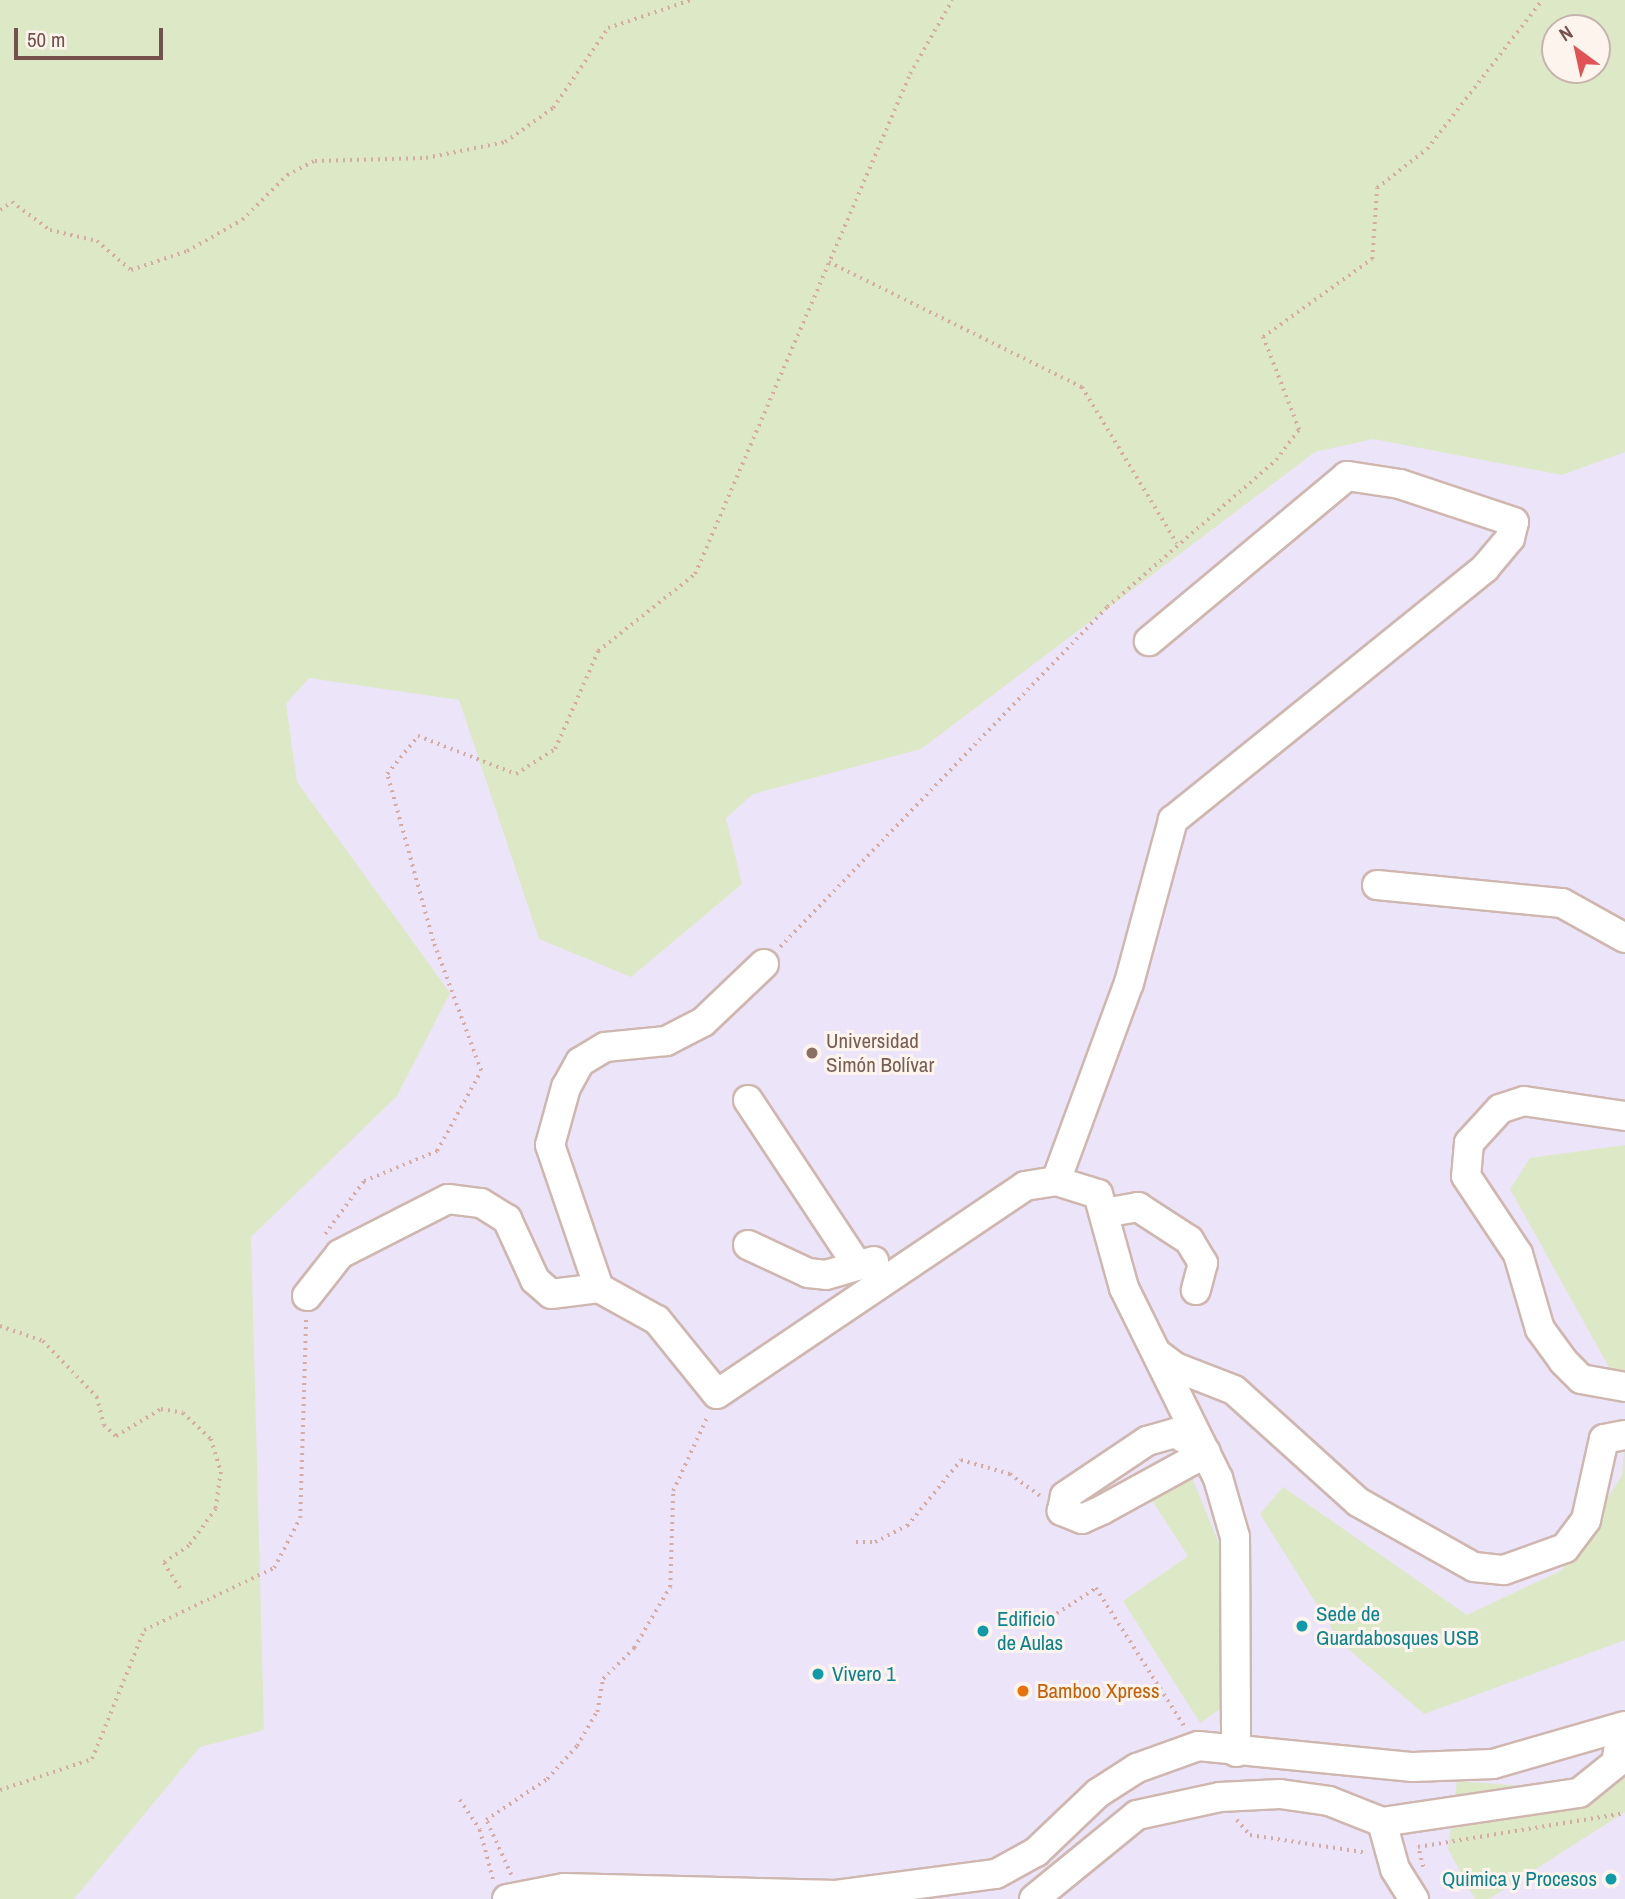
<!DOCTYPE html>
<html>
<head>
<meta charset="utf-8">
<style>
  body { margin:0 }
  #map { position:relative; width:1625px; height:1899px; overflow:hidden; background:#fcefe8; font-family:"Archivo Narrow",sans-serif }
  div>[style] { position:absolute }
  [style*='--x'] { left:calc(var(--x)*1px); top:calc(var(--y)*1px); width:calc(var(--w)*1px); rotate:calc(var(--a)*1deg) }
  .education>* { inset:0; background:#ece4f8 }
  .green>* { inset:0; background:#dde9c6 }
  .path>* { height:3.5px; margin-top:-1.75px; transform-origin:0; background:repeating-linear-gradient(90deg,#d5aba3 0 2px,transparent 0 7px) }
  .roads { filter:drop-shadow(2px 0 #cfb7b0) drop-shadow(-2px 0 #cfb7b0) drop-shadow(0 2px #cfb7b0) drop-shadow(0 -2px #cfb7b0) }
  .minor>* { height:28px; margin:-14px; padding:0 14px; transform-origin:14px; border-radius:14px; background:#fff }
  .dots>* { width:19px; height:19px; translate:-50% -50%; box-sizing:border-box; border:4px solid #fef4ee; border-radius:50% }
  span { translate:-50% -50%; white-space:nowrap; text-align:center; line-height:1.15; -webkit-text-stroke:6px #fef4ee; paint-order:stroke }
  .education-label { font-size:21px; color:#785e54 }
  .left { translate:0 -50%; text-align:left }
  .culture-label { font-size:21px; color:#0d838f }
  .right { translate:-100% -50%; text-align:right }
  .food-label { font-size:21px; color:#c56008 }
  .north { position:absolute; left:1541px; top:14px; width:70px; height:70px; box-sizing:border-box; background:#fef4ee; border:2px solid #c7b3ad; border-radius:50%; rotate:327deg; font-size:19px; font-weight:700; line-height:28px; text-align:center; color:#75514c }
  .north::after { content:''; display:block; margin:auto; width:24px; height:32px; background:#e05254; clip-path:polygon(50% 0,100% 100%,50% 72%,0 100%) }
  .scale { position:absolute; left:14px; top:28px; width:149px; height:32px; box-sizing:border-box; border:4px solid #75514c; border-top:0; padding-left:9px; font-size:21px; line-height:24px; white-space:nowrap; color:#75514c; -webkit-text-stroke:5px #fef4ee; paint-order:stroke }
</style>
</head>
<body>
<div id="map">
  <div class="education">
    <i style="clip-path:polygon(evenodd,1625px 0,1625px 1899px,0 1899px,0 207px,1625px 0,1555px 28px,1597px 28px,1597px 70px,1555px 70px,1555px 28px)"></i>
  </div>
  <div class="green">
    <i style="clip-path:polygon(evenodd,0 0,1625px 0,1625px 452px,1562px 475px,1373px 439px,1315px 452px,921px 749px,753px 794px,726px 818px,742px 884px,631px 977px,539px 939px,459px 700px,309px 678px,286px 704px,297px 782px,450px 993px,397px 1096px,251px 1237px,264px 1730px,200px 1747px,74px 1899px,0 1899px,0 0,1555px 28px,1597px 28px,1597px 70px,1555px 70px,1555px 28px)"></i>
    <i style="clip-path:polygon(1625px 1145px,1625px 1396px,1510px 1189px,1530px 1158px)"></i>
    <i style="clip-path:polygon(1625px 1439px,1625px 1640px,1424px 1714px,1341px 1643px,1260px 1514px,1283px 1487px,1467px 1615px,1562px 1570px,1622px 1475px)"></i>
    <i style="clip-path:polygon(1190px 1473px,1235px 1582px,1223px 1707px,1200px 1723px,1123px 1601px,1188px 1556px,1151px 1499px)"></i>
    <i style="clip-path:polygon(1625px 1761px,1625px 1812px,1489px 1899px,1475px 1899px,1448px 1849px,1457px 1781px,1575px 1790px)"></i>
  </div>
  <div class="path">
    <i style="--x:0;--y:210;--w:14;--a:-34"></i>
    <i style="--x:12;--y:202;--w:47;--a:36.4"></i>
    <i style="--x:50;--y:230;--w:48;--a:13.2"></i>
    <i style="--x:97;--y:241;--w:45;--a:40.5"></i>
    <i style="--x:131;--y:270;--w:59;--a:-18.7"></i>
    <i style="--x:187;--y:251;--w:63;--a:-29.4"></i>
    <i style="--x:242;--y:220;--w:64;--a:-45"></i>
    <i style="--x:287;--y:175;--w:31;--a:-27"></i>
    <i style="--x:315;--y:161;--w:111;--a:-1.5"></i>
    <i style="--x:426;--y:158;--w:81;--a:-11.4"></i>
    <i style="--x:505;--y:142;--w:59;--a:-35.3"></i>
    <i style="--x:553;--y:108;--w:97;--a:-55.5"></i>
    <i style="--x:608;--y:28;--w:88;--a:-18.6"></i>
    <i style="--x:829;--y:262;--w:282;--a:26.3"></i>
    <i style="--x:1082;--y:387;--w:183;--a:58.7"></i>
    <i style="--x:780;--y:947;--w:472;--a:-46.1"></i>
    <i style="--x:1107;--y:607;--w:224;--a:-41"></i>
    <i style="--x:1276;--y:460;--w:38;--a:-53"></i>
    <i style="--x:1299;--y:430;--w:100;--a:-111.2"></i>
    <i style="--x:1263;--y:337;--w:134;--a:-35.6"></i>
    <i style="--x:1372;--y:259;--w:71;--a:-86"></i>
    <i style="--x:1377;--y:188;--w:63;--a:-38"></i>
    <i style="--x:1427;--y:149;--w:188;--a:-52.3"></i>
    <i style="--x:325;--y:1234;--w:66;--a:-53.7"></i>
    <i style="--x:364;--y:1181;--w:79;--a:-22.3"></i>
    <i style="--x:437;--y:1151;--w:91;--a:-61.2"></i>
    <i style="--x:481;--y:1071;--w:139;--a:-110.3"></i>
    <i style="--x:433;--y:941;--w:173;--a:-105.4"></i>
    <i style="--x:387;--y:774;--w:49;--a:-50.8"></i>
    <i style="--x:418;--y:736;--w:105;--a:21.2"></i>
    <i style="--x:516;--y:774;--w:46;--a:-32.7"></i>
    <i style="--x:555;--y:749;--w:107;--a:-66.3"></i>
    <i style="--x:598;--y:651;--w:124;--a:-38.4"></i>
    <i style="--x:695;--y:574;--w:544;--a:-66.73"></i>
    <i style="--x:910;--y:74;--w:85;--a:-60.4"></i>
    <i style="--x:0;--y:1326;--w:46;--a:19.2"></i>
    <i style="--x:43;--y:1341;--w:78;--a:46"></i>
    <i style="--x:97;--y:1397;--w:29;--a:76"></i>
    <i style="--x:104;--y:1425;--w:16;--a:43"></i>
    <i style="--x:116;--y:1436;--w:52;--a:-31"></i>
    <i style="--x:161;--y:1409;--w:22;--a:10"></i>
    <i style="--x:183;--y:1413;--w:38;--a:43"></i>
    <i style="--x:211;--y:1439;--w:34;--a:73"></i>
    <i style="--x:221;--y:1472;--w:37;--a:98"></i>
    <i style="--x:216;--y:1509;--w:46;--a:126.1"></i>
    <i style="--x:189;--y:1546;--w:30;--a:146"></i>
    <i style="--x:164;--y:1563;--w:30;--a:57"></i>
    <i style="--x:856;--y:1542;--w:19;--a:0"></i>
    <i style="--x:875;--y:1542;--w:36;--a:-27"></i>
    <i style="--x:907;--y:1526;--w:85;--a:-50.7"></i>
    <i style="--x:961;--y:1460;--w:51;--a:15.9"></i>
    <i style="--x:1010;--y:1474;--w:37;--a:36"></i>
    <i style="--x:1045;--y:1621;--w:61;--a:-32.9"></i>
    <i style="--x:1096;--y:1588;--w:165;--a:57.4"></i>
    <i style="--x:0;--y:1790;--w:97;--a:-18.6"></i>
    <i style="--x:92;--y:1759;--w:139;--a:-68"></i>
    <i style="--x:144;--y:1630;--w:144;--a:-25.5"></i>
    <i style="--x:274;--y:1568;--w:56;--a:-62.5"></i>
    <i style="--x:300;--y:1518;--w:198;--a:-88.3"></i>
    <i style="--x:460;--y:1800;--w:36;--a:56"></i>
    <i style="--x:480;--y:1830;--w:51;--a:75.1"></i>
    <i style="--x:1237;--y:1820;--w:20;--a:49"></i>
    <i style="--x:1250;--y:1835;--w:118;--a:8.7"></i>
    <i style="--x:1423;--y:1867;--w:21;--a:-104"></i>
    <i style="--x:1418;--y:1847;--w:210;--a:-9.3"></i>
    <i style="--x:511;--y:1875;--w:60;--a:-114.4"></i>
    <i style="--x:486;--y:1820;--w:73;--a:-33.9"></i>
    <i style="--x:547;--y:1779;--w:45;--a:-47.7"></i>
    <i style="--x:577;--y:1746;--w:39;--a:-60"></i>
    <i style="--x:597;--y:1712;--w:34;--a:-80"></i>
    <i style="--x:603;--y:1679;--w:44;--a:-45"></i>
    <i style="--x:634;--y:1648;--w:71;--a:-59.5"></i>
    <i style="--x:670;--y:1587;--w:96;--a:-88.2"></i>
    <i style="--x:673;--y:1491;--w:84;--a:-65.3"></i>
  </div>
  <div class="roads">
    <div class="minor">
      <i style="--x:1377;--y:885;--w:186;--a:5.6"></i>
      <i style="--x:1562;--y:903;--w:72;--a:29.1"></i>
      <i style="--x:764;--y:964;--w:84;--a:136.4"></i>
      <i style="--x:703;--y:1022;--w:42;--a:152.8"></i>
      <i style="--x:666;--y:1041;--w:61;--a:174.4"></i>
      <i style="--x:605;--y:1047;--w:29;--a:149"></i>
      <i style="--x:580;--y:1062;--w:29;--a:119"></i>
      <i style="--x:566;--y:1087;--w:60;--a:105.4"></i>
      <i style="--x:550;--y:1145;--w:151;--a:71.1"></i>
      <i style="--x:599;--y:1288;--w:66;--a:28.9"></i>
      <i style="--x:657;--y:1320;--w:95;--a:51"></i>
      <i style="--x:717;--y:1394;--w:372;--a:-34"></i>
      <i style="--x:1025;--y:1186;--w:31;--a:-9"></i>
      <i style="--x:1056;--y:1181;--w:44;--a:17.2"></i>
      <i style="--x:1098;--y:1194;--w:98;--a:74.5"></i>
      <i style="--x:1124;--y:1288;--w:212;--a:63.7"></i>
      <i style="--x:1218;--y:1478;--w:61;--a:73.9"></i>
      <i style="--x:1235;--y:1537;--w:215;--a:89.7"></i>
      <i style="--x:748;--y:1100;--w:199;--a:56.5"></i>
      <i style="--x:1625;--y:1116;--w:102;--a:-171.6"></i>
      <i style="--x:1524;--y:1101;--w:25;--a:162"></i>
      <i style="--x:1500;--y:1109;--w:46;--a:132.4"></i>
      <i style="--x:1469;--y:1143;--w:33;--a:95"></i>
      <i style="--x:1466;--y:1176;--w:94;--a:56.3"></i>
      <i style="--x:1518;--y:1254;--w:78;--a:73.7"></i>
      <i style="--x:1540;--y:1329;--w:39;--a:54"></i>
      <i style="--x:1563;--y:1361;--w:25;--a:45"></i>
      <i style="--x:1581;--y:1379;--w:45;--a:10.3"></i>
      <i style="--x:1056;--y:1181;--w:211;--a:-69.8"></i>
      <i style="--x:1129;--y:983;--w:169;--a:-74.9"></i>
      <i style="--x:1173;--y:820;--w:401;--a:-38.9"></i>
      <i style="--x:1485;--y:568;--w:39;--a:-50"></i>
      <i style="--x:1510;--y:538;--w:16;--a:-76"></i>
      <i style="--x:1514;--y:522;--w:120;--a:-161.6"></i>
      <i style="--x:1400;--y:484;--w:54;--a:-171.4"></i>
      <i style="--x:1347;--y:476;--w:258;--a:140.2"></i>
      <i style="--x:1104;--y:1213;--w:35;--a:-10"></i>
      <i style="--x:1138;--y:1207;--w:61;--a:32.9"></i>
      <i style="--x:1189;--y:1240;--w:27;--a:59"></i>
      <i style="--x:1203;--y:1263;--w:28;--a:105"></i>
      <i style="--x:748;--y:1245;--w:66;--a:25"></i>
      <i style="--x:808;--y:1273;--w:18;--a:6"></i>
      <i style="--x:826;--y:1275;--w:50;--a:-16.3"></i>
      <i style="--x:307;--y:1296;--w:53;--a:-51.8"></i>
      <i style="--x:340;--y:1254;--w:121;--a:-27"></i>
      <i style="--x:448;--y:1199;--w:33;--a:7"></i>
      <i style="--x:481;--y:1203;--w:31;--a:32"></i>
      <i style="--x:507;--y:1219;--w:67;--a:65.3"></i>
      <i style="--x:535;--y:1280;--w:21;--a:41"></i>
      <i style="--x:551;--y:1294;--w:48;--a:-7.1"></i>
      <i style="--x:1159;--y:1355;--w:20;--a:37"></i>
      <i style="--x:1175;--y:1367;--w:63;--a:21.3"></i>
      <i style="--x:1234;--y:1390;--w:167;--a:42.1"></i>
      <i style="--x:1358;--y:1502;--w:133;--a:29.3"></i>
      <i style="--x:1474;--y:1567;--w:30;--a:6"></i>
      <i style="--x:1504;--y:1570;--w:65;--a:-19.8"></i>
      <i style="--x:1565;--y:1548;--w:35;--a:-53"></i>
      <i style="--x:1586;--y:1520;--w:83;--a:-77.5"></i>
      <i style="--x:1604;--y:1439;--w:21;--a:-11"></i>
      <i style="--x:1193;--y:1444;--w:16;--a:90"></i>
      <i style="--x:1193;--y:1460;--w:104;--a:151.2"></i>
      <i style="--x:1102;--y:1510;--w:22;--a:156"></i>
      <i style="--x:1082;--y:1519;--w:22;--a:-158"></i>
      <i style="--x:1062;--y:1511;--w:15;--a:-79"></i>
      <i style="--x:1065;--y:1496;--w:99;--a:-33.9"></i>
      <i style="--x:1147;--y:1441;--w:29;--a:-16"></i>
      <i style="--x:1175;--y:1433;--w:21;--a:31"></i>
      <i style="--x:1193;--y:1444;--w:15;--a:32"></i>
      <i style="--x:1382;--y:1822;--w:49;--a:74.5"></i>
      <i style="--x:1395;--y:1869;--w:36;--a:58"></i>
      <i style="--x:507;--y:1899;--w:58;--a:-10.9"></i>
      <i style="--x:564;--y:1888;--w:272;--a:1.5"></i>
      <i style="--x:836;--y:1895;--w:161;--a:-7.5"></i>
      <i style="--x:996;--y:1874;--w:46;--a:-28.8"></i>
      <i style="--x:1036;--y:1852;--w:86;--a:-43.6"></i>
      <i style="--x:1098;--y:1793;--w:46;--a:-32.7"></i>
      <i style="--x:1137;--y:1768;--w:65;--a:-19.8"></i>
      <i style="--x:1198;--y:1746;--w:216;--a:5.6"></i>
      <i style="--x:1413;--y:1767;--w:80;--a:-2.1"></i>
      <i style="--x:1493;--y:1764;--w:137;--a:-16.1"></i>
      <i style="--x:1034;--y:1899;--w:133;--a:-39.2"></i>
      <i style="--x:1137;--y:1815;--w:85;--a:-12.2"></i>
      <i style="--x:1220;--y:1797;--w:60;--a:-2.9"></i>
      <i style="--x:1280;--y:1794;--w:49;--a:8.1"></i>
      <i style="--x:1329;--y:1801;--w:57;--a:21.6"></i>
      <i style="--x:1382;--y:1822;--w:199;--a:-8.4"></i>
      <i style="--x:1579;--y:1793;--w:48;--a:-39"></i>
      <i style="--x:1616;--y:1763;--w:36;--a:-80"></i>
    </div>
  </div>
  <div class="dots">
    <i style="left:812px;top:1053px;background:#8d6e63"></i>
    <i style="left:1302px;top:1626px;background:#0f9aa8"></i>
    <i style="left:983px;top:1631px;background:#0f9aa8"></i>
    <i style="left:818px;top:1674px;background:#0f9aa8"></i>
    <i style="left:1023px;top:1691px;background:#e8710a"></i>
    <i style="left:1611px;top:1879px;background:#0f9aa8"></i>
  </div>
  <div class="education-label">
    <span class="left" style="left:826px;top:1053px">Universidad<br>Simón Bolívar</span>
  </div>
  <div class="culture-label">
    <span class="left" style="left:1316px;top:1626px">Sede de<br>Guardabosques USB</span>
    <span class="left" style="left:997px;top:1631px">Edificio<br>de Aulas</span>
    <span class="left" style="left:832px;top:1674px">Vivero 1</span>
    <span class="right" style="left:1597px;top:1879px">Quimica y Procesos</span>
  </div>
  <div class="food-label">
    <span class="left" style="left:1037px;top:1691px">Bamboo Xpress</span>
  </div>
  <div class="north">N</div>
  <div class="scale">50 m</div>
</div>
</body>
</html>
